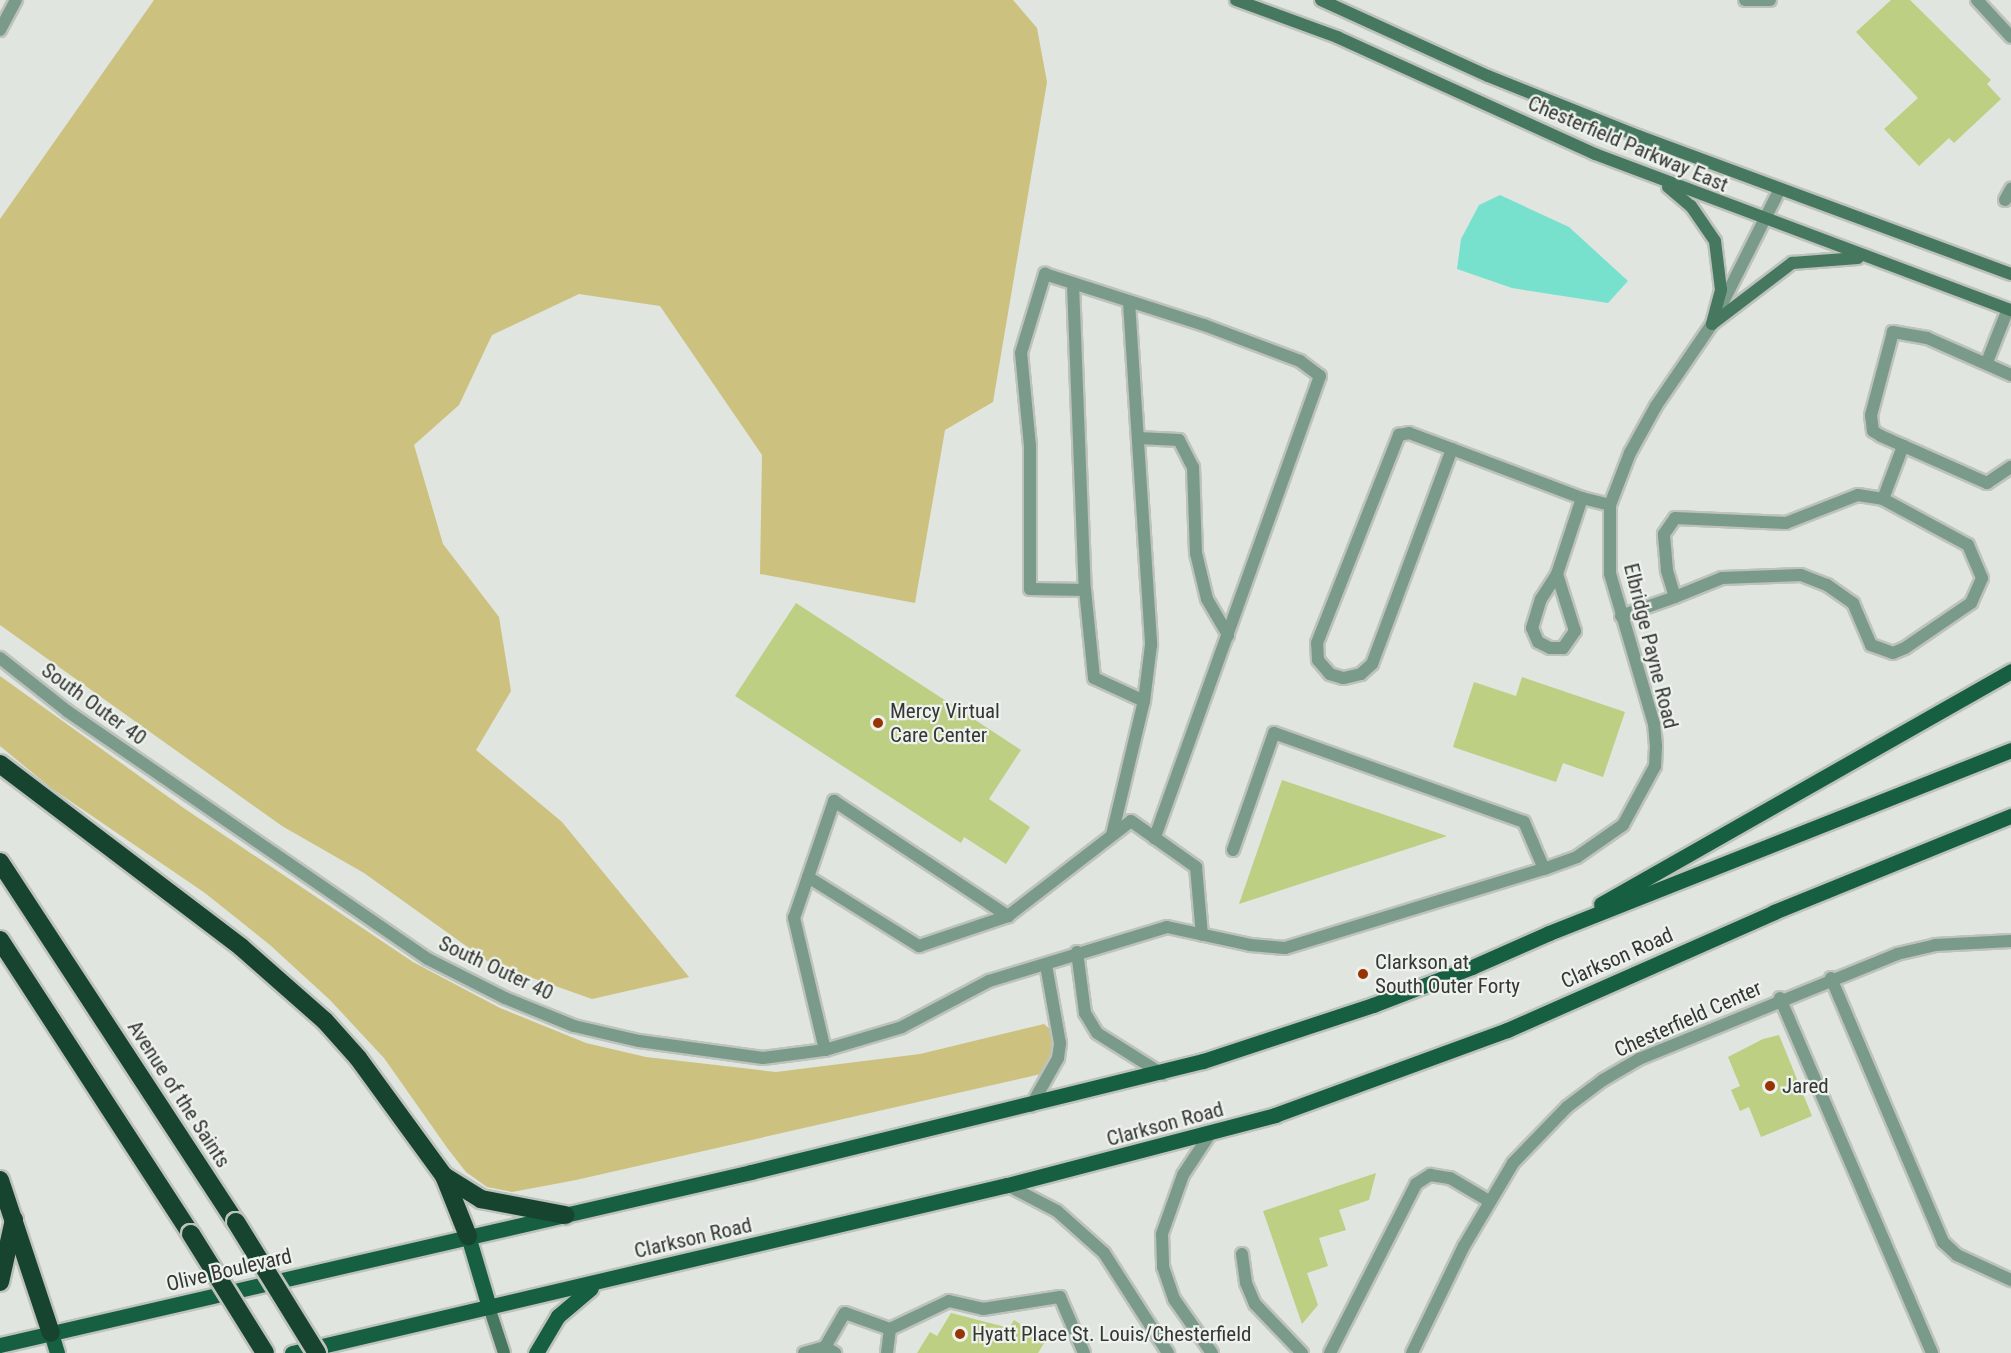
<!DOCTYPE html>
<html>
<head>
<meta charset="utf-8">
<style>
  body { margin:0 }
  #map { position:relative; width:2011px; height:1353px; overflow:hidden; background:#e0e5df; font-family:"Roboto Condensed",sans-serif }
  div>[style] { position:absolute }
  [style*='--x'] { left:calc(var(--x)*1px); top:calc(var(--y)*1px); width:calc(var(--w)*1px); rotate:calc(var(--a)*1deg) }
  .green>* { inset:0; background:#ccc17e }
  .water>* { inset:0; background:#78e1ce }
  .building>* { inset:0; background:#bccf82 }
  .roads { filter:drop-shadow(2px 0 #bec2bd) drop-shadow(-2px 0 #bec2bd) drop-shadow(0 2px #bec2bd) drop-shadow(0 -2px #bec2bd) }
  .lane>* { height:12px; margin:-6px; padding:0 6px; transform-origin:6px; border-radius:6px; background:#7a9b89 }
  .street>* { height:12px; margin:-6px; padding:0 6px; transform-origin:6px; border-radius:6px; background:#7a9b89 }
  .secondary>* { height:12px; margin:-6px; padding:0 6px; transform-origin:6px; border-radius:6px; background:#45785e }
  .primary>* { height:15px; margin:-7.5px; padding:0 7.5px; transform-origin:7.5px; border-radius:7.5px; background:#165f40 }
  .highway>* { height:18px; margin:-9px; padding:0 9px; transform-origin:9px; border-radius:9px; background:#17442f }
  .bridges { filter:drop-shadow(2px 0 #bec2bd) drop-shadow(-2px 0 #bec2bd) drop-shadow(0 2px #bec2bd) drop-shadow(0 -2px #bec2bd) }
  .highway-bridge>* { height:18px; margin:-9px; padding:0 9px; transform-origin:9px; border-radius:9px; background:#17442f }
  .dots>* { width:16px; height:16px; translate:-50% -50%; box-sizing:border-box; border:3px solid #edf2ec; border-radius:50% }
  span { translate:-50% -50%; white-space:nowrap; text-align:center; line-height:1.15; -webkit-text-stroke:4.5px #edf2ec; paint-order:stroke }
  .street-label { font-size:21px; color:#353735 }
  .poi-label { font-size:21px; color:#353735 }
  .left { translate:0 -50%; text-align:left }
</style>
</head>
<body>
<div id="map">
  <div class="green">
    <i style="clip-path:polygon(154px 0,1013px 0,1037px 28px,1047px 82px,993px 402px,945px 430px,915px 603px,760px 574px,762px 455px,660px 306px,579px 294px,492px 335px,459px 405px,414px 445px,443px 544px,499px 617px,511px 691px,476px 750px,562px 822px,689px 977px,592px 999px,490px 963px,364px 873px,282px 826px,0 625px,0 219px)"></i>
    <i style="clip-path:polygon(0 676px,185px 809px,413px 962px,500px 1008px,586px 1043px,646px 1057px,776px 1072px,920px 1054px,1044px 1024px,1056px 1034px,1054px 1071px,576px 1180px,512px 1192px,487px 1187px,466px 1172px,448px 1149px,384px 1058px,330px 1000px,270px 945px,205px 893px,51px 788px,0 746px)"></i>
  </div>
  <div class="water">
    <i style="clip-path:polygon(1500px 195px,1569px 227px,1628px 281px,1608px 303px,1512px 288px,1457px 269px,1461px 239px,1479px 205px)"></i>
  </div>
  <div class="building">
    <i style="clip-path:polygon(1891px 0,1910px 0,1991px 80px,1987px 84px,2001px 99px,1954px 143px,1949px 138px,1919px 166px,1884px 129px,1918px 98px,1856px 32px)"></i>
    <i style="clip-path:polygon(796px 603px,1021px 750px,989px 799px,1030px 827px,1006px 864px,964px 837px,961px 843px,735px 696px)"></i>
    <i style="clip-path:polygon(1522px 677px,1625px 712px,1603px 777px,1563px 763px,1556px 782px,1453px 747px,1474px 682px,1516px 696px)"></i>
    <i style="clip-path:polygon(1282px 780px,1447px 836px,1239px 904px)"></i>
    <i style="clip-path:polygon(1779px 1035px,1812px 1116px,1761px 1137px,1749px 1107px,1740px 1111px,1731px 1090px,1740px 1086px,1728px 1057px,1763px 1039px)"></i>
    <i style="clip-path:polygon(1376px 1173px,1369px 1200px,1339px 1210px,1346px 1230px,1319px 1238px,1328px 1266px,1307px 1273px,1318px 1305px,1302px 1324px,1263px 1211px)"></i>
    <i style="clip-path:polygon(951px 1313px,1009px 1328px,1014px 1320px,1046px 1340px,1038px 1353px,917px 1353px,930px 1332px,937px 1336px)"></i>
  </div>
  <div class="roads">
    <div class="lane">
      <i style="--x:1977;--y:0;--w:50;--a:47.4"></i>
      <i style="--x:1073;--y:284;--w:306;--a:87.8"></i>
      <i style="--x:1129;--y:302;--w:344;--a:86.3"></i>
      <i style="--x:1151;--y:645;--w:56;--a:97.1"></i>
      <i style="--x:1987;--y:362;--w:57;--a:-68.4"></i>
      <i style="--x:2011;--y:375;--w:92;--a:-156.2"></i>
      <i style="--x:1927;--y:338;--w:35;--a:-170"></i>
      <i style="--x:1893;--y:332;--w:86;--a:104.8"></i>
      <i style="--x:1871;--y:415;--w:16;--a:83"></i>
      <i style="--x:1873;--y:431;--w:9;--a:32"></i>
      <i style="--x:1881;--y:436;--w:116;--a:23.9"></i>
      <i style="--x:1987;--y:483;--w:29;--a:-34"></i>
      <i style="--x:1138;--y:438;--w:41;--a:2.8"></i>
      <i style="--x:1179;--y:440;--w:30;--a:63"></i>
      <i style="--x:1193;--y:467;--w:86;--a:88"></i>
      <i style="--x:1196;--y:553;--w:47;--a:76.6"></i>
      <i style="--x:1207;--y:599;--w:42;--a:59.7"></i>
      <i style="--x:1452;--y:449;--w:229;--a:110.4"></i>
      <i style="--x:1372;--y:664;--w:15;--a:138"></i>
      <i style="--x:1361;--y:674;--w:18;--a:167"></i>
      <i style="--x:1343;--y:678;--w:14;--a:-163"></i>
      <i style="--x:1330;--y:674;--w:18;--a:-131"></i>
      <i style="--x:1318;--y:660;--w:17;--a:-93"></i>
      <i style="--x:1317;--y:643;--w:224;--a:-68.5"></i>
      <i style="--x:1399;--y:435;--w:10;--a:-11"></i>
      <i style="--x:1409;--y:433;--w:46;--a:20.4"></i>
      <i style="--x:1452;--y:449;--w:139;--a:20.7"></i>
      <i style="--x:1582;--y:498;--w:29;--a:14"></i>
      <i style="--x:1557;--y:574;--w:60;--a:72.5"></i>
      <i style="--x:1575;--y:631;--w:21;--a:125"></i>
      <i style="--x:1563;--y:648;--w:13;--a:180"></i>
      <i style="--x:1550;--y:648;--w:13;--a:-153"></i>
      <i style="--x:1538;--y:642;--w:15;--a:-113"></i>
      <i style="--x:1532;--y:628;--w:30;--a:-73"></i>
      <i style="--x:1541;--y:599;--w:30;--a:-57"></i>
      <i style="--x:1557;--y:574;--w:80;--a:-71.8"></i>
      <i style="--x:1675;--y:597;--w:51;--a:-22"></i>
      <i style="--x:1722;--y:578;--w:79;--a:-2.2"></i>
      <i style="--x:1801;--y:575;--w:28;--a:21"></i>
      <i style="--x:1827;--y:585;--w:32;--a:35"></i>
      <i style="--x:1853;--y:603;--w:46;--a:66.8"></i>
      <i style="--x:1871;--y:645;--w:23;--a:20"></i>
      <i style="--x:1893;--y:653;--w:13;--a:-23"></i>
      <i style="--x:1905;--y:648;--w:80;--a:-34.3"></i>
      <i style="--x:1971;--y:603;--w:27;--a:-66"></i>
      <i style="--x:1982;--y:578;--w:36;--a:-113"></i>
      <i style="--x:1968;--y:545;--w:97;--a:-151.6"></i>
      <i style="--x:1621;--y:616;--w:57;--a:-19.4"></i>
      <i style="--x:1675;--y:597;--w:28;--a:-107"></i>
      <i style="--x:1667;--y:570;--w:36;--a:-95"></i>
      <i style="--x:1664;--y:534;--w:19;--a:-55"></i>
      <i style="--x:1675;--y:518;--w:111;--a:2.6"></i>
      <i style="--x:1786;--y:523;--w:77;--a:-21.3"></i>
      <i style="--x:1858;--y:495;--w:25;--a:9"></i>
      <i style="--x:1883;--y:499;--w:57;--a:-69.3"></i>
      <i style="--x:1112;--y:835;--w:138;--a:-76.6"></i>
      <i style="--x:1144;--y:701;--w:55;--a:-155.3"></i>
      <i style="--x:1094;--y:678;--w:88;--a:-95.8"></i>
      <i style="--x:1085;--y:590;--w:55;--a:-179"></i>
      <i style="--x:1030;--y:589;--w:143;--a:-90"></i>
      <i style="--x:1030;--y:446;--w:93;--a:-95.5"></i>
      <i style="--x:1021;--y:353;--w:83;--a:-73.1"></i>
      <i style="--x:1045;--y:274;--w:167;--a:17.8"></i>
      <i style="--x:1204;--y:325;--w:103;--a:20.6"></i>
      <i style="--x:1300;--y:361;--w:25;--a:37"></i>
      <i style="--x:1320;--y:376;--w:491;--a:109.7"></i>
      <i style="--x:1233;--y:850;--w:124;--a:-70.7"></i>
      <i style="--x:1274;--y:733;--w:265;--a:19.6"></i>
      <i style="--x:1524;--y:822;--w:51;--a:66.9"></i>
      <i style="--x:808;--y:877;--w:131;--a:31.9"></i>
      <i style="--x:919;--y:946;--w:94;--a:-18.6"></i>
      <i style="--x:1831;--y:978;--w:287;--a:67"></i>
      <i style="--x:1943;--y:1242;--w:19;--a:43"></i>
      <i style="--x:1957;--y:1255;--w:60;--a:24.8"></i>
      <i style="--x:1780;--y:998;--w:386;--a:66.8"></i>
      <i style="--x:825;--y:1050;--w:136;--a:-103.2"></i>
      <i style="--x:794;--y:918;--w:124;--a:-71.1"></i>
      <i style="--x:834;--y:801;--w:209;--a:33.5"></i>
      <i style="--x:1008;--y:916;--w:155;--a:-37.7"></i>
      <i style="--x:1131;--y:821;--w:80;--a:35.3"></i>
      <i style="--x:1196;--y:867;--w:68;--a:85"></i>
      <i style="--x:1242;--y:1254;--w:29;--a:82"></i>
      <i style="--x:1246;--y:1283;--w:23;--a:67"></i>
      <i style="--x:1255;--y:1304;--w:68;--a:46.2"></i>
      <i style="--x:825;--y:1347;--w:39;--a:-60"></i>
      <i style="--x:845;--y:1313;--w:48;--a:19.6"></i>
      <i style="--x:804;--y:1353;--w:22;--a:-16"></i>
      <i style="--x:825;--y:1347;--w:12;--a:31"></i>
      <i style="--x:887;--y:1353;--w:24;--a:-83"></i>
      <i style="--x:890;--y:1329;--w:65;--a:-25.4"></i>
      <i style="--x:949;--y:1301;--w:35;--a:13"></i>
      <i style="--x:983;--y:1309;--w:78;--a:-8.9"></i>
      <i style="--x:1060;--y:1297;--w:61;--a:66.8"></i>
      <i style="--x:1330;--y:1353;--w:190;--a:-63"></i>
      <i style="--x:1416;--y:1184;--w:17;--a:-33"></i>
      <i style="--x:1430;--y:1175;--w:20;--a:9"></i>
      <i style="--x:1450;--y:1178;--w:45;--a:30.5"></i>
    </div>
    <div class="street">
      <i style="--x:1745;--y:0;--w:25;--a:0"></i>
      <i style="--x:0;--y:30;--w:34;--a:-62"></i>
      <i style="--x:2005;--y:200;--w:13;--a:-61"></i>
      <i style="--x:0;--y:658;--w:85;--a:38.3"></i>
      <i style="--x:67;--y:711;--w:438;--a:34.5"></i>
      <i style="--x:428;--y:959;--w:86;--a:26.9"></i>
      <i style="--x:505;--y:998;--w:74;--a:22.1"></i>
      <i style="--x:574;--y:1026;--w:67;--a:13"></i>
      <i style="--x:639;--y:1041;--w:125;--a:7.8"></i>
      <i style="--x:763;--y:1058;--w:63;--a:-7.4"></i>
      <i style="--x:825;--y:1050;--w:80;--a:-16.6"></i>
      <i style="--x:902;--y:1027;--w:98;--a:-27.9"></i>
      <i style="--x:989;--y:981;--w:186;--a:-16.9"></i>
      <i style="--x:1167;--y:927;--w:85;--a:12.2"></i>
      <i style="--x:1250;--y:945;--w:35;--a:5"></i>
      <i style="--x:1285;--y:948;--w:271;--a:-17"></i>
      <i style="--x:1544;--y:869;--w:35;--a:-20"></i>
      <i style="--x:1577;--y:857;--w:56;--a:-34.8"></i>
      <i style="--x:1623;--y:825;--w:67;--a:-61.5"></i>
      <i style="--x:1655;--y:766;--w:20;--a:-87"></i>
      <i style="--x:1656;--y:746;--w:22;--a:-95"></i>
      <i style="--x:1654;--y:724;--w:156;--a:-106.3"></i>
      <i style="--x:1610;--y:574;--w:69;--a:-90"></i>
      <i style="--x:1610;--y:505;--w:56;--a:-69"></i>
      <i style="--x:1630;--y:453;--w:54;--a:-61"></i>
      <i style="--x:1656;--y:406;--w:99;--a:-55.7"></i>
      <i style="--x:1712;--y:324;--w:151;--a:-63.3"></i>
      <i style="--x:1077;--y:952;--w:62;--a:82.5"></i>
      <i style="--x:1085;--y:1013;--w:23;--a:59"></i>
      <i style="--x:1097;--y:1033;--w:77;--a:32.2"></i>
      <i style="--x:1031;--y:1106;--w:55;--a:-60.6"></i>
      <i style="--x:1058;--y:1058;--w:15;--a:-82"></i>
      <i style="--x:1060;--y:1043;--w:79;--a:-100.2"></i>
      <i style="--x:1210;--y:1134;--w:49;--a:123.4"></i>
      <i style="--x:1183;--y:1175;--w:63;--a:109.6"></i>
      <i style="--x:1162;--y:1234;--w:33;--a:88"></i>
      <i style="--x:1163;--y:1267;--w:34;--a:71"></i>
      <i style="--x:1174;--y:1299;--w:66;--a:54.9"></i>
      <i style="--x:1007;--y:1185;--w:56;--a:27.5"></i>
      <i style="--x:1057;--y:1211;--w:63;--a:41.8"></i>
      <i style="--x:1104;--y:1253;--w:119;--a:57.4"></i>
      <i style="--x:1412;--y:1353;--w:119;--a:-64.1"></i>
      <i style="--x:1464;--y:1246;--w:96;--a:-59.4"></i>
      <i style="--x:1513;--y:1163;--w:78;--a:-46"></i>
      <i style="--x:1567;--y:1107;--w:45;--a:-36.9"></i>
      <i style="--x:1603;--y:1080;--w:42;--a:-30.3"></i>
      <i style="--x:1639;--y:1059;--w:279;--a:-22.1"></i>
      <i style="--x:1897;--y:954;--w:39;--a:-13"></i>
      <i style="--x:1935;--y:945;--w:76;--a:-3"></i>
    </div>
    <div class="secondary">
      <i style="--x:1236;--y:0;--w:108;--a:20.1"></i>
      <i style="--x:1337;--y:37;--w:283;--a:24.4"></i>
      <i style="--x:1595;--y:154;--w:444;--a:20.6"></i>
      <i style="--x:1321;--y:0;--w:183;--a:24.5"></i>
      <i style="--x:1488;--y:76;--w:162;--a:21.8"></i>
      <i style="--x:1638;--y:136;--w:398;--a:20.3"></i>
      <i style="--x:1668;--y:187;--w:30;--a:40"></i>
      <i style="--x:1691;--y:206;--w:42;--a:55.6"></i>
      <i style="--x:1715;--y:241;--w:49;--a:83"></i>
      <i style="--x:1721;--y:290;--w:35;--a:105"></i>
      <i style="--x:1712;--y:324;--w:101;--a:-37.3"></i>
      <i style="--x:1792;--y:263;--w:66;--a:-4.3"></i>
      <i style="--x:489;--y:1307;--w:48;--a:71.9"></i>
    </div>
    <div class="primary">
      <i style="--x:1601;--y:904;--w:472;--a:-29.6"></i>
      <i style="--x:468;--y:1236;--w:74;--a:73.5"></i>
      <i style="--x:51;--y:1333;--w:21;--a:73"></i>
      <i style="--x:0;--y:1345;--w:771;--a:-12.97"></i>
      <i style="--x:751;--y:1172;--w:465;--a:-13.8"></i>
      <i style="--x:1203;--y:1061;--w:179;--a:-18.2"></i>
      <i style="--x:1373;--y:1005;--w:106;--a:-21"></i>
      <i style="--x:1472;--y:967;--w:84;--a:-23.8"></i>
      <i style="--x:1549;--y:933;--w:497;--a:-21.6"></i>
      <i style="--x:292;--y:1353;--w:734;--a:-13.22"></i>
      <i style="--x:1007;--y:1185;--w:277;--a:-14.6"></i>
      <i style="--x:1275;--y:1115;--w:247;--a:-20.1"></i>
      <i style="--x:1507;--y:1030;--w:292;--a:-23.8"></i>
      <i style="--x:1774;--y:912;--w:256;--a:-22.1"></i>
      <i style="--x:536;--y:1353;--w:43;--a:-59.3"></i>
      <i style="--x:558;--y:1316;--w:43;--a:-40.3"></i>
    </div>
    <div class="highway">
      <i style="--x:0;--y:764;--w:303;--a:37.2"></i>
      <i style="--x:241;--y:947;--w:112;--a:41.4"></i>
      <i style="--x:325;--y:1021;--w:50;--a:48.3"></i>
      <i style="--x:358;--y:1058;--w:146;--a:53.9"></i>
      <i style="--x:444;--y:1176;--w:65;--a:68.2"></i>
      <i style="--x:0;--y:862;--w:430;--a:56.8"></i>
      <i style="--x:0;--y:940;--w:351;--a:57"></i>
      <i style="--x:444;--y:1176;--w:44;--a:31.9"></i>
      <i style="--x:481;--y:1199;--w:86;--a:10.8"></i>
      <i style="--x:0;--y:1180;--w:161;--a:71.6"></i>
      <i style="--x:0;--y:1282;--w:64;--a:-77.3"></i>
    </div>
  </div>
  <div class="bridges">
    <div class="highway-bridge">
      <i style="--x:236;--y:1222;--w:154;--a:58.3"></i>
      <i style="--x:191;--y:1234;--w:140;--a:58.1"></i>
    </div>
  </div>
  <div class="dots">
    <i style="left:878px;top:723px;background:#983303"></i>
    <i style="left:1363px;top:974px;background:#983303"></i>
    <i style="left:1770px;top:1086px;background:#983303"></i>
    <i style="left:960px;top:1334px;background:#983303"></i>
  </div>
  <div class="street-label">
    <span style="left:1628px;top:144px;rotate:23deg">Chesterfield Parkway East</span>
    <span style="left:1651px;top:646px;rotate:76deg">Elbridge Payne Road</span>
    <span style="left:94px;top:704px;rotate:36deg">South Outer 40</span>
    <span style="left:1617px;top:958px;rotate:-24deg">Clarkson Road</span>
    <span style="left:496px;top:968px;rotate:25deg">South Outer 40</span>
    <span style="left:1688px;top:1019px;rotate:-24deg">Chesterfield Center</span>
    <span style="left:179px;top:1094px;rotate:57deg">Avenue of the Saints</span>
    <span style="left:1165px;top:1124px;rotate:-15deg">Clarkson Road</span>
    <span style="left:693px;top:1238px;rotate:-13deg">Clarkson Road</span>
    <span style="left:229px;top:1270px;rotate:-13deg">Olive Boulevard</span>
  </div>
  <div class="poi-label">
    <span class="left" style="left:890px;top:723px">Mercy Virtual<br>Care Center</span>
    <span class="left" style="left:1375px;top:974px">Clarkson at<br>South Outer Forty</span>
    <span class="left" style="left:1782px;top:1086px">Jared</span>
    <span class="left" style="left:972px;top:1334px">Hyatt Place St. Louis/Chesterfield</span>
  </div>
</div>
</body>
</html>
